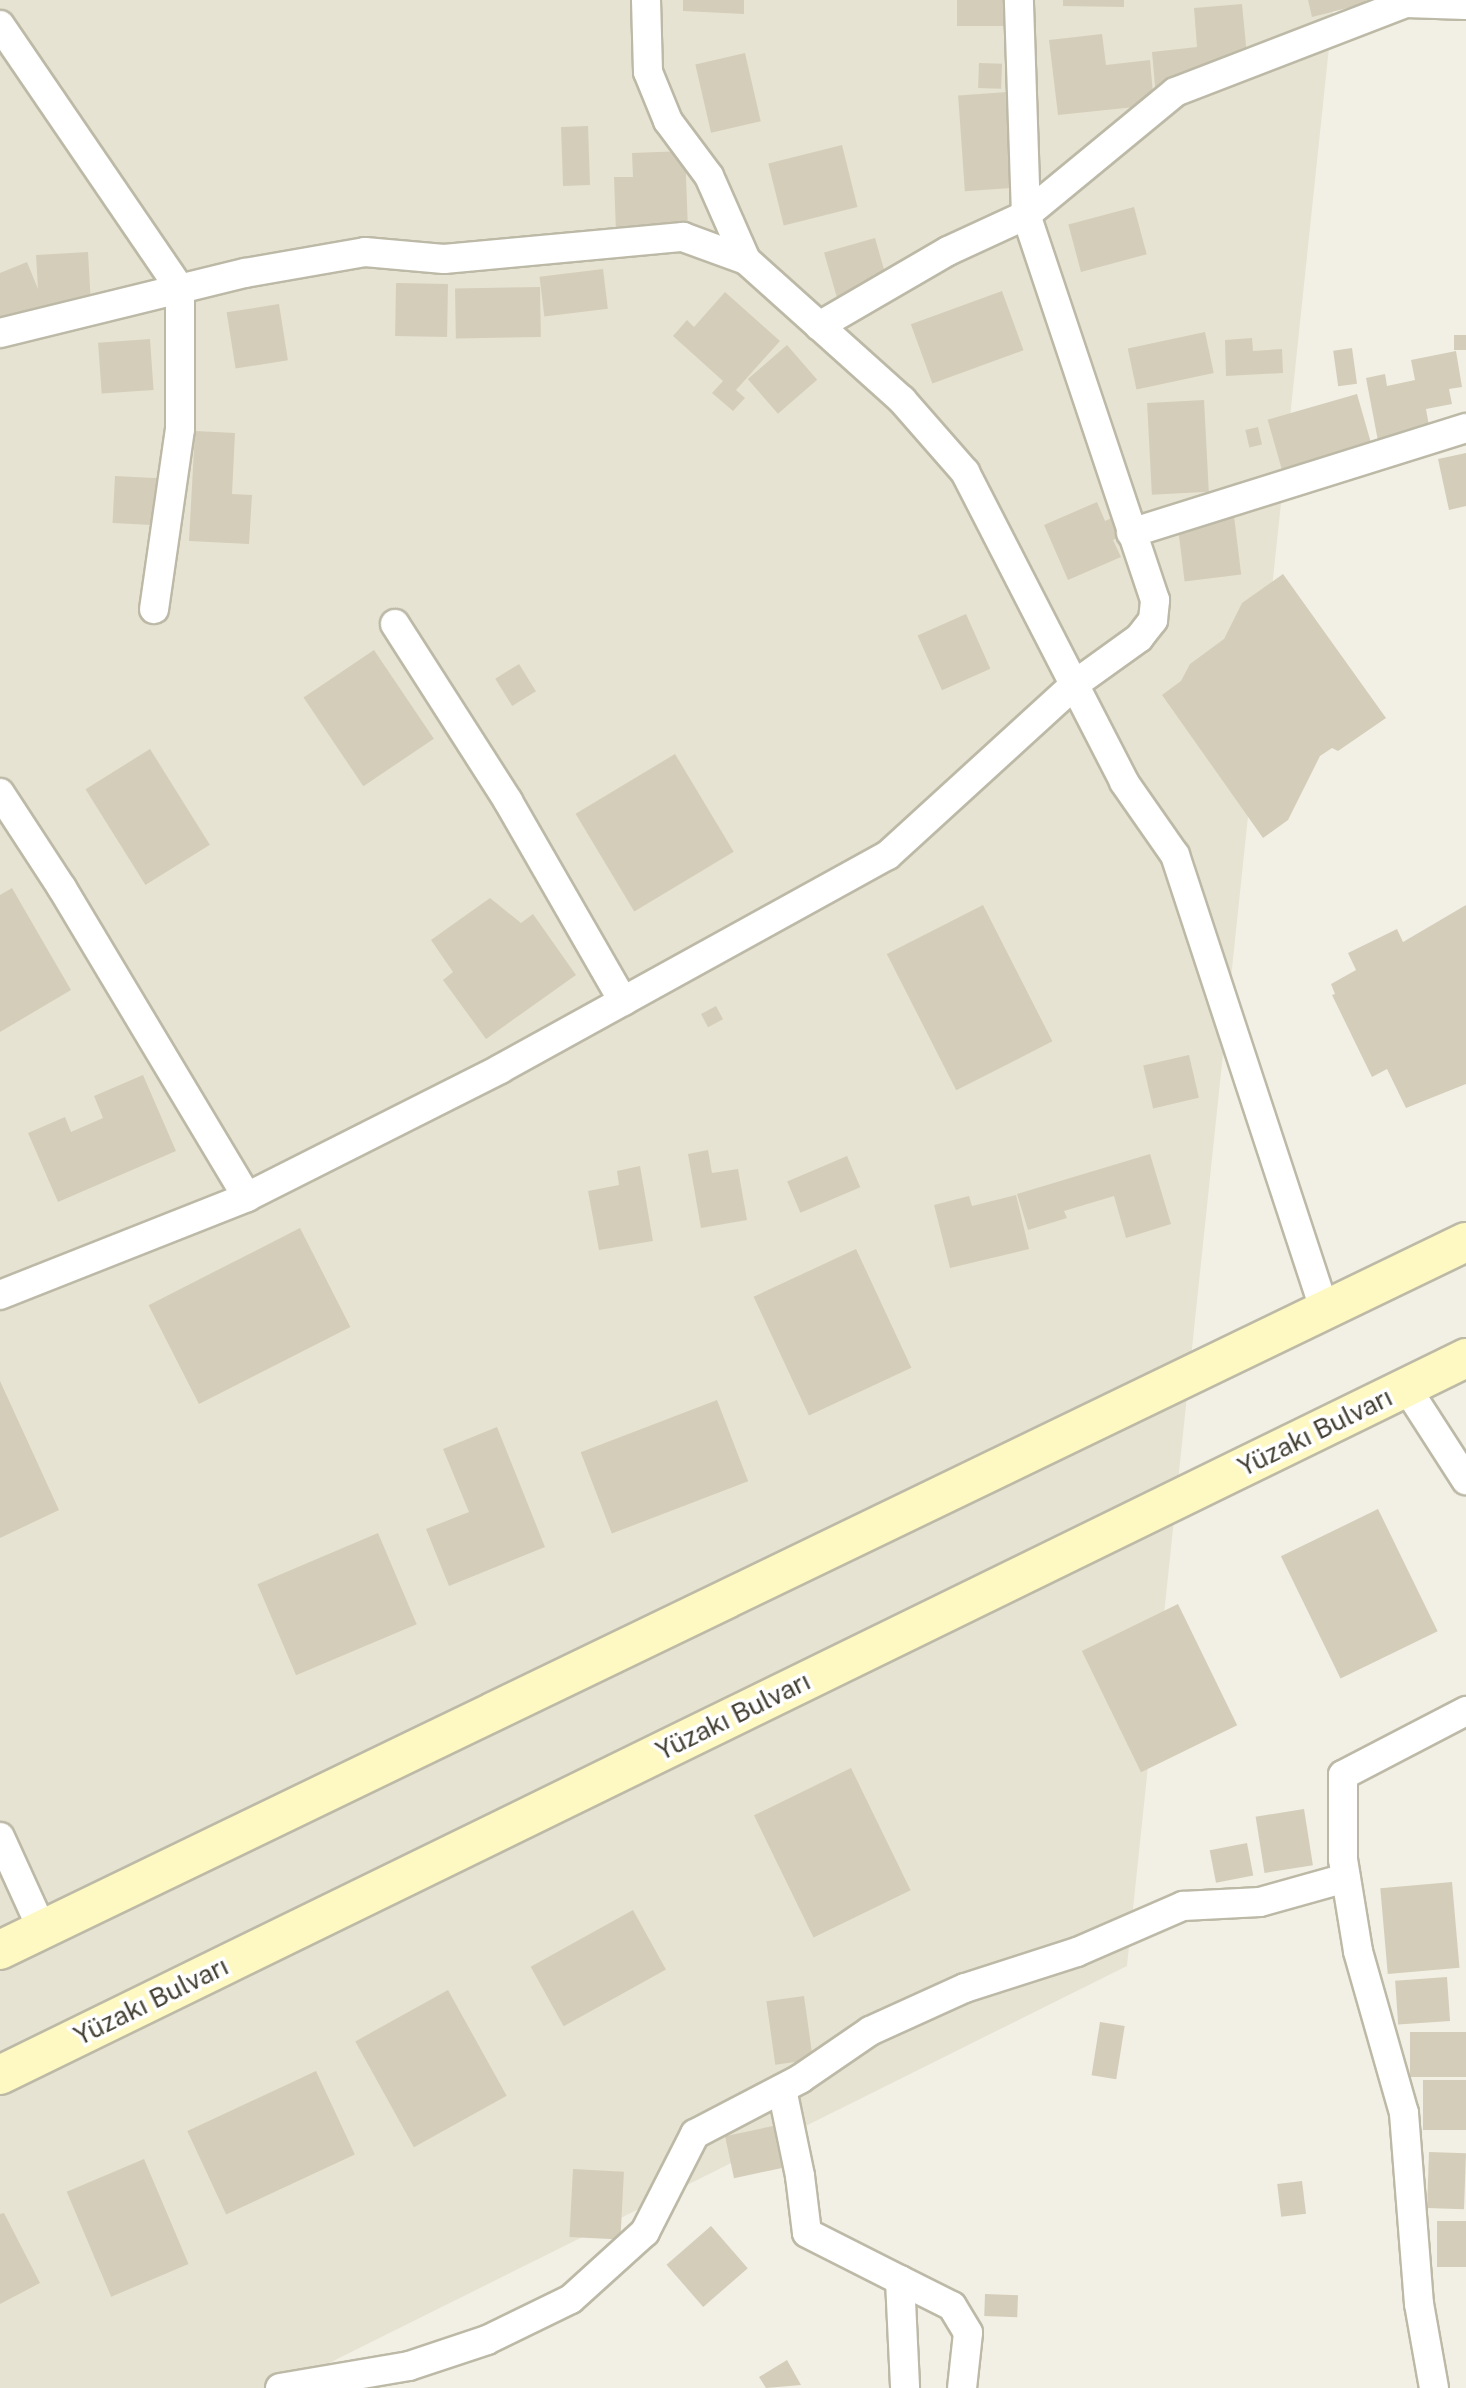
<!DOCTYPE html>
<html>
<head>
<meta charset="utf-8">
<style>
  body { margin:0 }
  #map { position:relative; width:1466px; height:2388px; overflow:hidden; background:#f2f0e4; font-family:"Public Sans",sans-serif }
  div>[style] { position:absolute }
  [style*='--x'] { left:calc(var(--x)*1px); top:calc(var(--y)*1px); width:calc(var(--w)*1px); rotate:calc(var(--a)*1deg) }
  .residential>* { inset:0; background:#e6e3d2 }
  .building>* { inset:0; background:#d4cdba; transform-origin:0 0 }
  .roads { filter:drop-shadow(2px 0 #bdb9a7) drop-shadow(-2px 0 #bdb9a7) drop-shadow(0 2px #bdb9a7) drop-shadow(0 -2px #bdb9a7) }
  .minor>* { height:28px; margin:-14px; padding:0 14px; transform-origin:14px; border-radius:14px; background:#fff }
  .secondary>* { height:38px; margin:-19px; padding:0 19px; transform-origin:19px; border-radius:19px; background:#fef9c2 }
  span { translate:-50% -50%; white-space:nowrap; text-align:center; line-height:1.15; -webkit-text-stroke:7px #fff; paint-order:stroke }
  .street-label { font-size:26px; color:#444034 }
</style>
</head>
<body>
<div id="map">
  <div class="residential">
    <i style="clip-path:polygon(0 0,1334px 0,1127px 1966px,279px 2388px,0 2388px)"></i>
  </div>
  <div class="building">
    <i style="clip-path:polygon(683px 0,744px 0,744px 14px,683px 11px)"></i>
    <i style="left:957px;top:0;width:53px;height:26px"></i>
    <i style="clip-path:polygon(1063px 0,1124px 0,1124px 7px,1063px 6px)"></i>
    <i style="clip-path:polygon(1308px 0,1366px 0,1367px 3px,1312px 17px)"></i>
    <i style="clip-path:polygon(1242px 4px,1248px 66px,1156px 97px,1152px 52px,1197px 47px,1194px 8px)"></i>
    <i style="clip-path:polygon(1102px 34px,1106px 65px,1150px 60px,1154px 105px,1058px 115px,1049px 40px)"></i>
    <i style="left:745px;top:53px;width:70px;height:51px;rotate:77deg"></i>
    <i style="left:979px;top:63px;width:23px;height:25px;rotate:2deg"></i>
    <i style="left:1022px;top:91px;width:96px;height:64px;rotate:86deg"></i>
    <i style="left:588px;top:126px;width:59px;height:27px;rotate:88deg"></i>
    <i style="left:842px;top:145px;width:64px;height:76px;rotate:76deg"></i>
    <i style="clip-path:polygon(685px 151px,688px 230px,616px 233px,614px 177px,633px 177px,632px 153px)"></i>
    <i style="left:1134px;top:207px;width:49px;height:68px;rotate:75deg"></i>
    <i style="left:875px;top:238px;width:54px;height:53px;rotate:74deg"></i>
    <i style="clip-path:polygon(88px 252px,91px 305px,45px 307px,47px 311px,0 330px,0 273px,27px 262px,38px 289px,36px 255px)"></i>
    <i style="left:603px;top:269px;width:40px;height:64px;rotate:83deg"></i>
    <i style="left:396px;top:283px;width:52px;height:53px;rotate:1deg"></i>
    <i style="left:540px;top:287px;width:50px;height:85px;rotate:89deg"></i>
    <i style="left:1002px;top:291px;width:63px;height:97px;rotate:70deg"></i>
    <i style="clip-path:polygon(725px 292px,780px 341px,736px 390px,745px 398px,733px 411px,712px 393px,723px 381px,673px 336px,687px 320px,694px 327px)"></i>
    <i style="left:279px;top:304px;width:57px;height:53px;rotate:81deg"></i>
    <i style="left:1205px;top:332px;width:42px;height:79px;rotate:78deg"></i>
    <i style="left:1466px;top:335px;width:15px;height:12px;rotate:90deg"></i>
    <i style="clip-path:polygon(1252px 338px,1253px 351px,1282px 349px,1283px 373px,1226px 376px,1225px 340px)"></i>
    <i style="left:150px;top:339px;width:51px;height:52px;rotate:86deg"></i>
    <i style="left:787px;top:345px;width:46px;height:52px;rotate:49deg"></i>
    <i style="left:1352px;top:348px;width:36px;height:19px;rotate:82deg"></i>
    <i style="clip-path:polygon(1456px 351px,1462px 387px,1449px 389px,1452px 404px,1426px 409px,1430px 431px,1378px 441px,1366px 378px,1385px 374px,1387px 386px,1415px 380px,1411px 360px)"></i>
    <i style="left:1357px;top:394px;width:58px;height:93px;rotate:74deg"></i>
    <i style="left:1204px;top:400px;width:92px;height:57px;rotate:87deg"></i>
    <i style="left:1258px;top:427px;width:18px;height:13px;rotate:77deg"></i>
    <i style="clip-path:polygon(195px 431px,235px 433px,232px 494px,252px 495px,249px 544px,189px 541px)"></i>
    <i style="clip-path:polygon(1466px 453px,1466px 506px,1449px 510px,1438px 459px)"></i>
    <i style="left:115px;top:476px;width:44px;height:47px;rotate:3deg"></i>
    <i style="clip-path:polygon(1097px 502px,1105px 521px,1114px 517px,1122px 536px,1113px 540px,1121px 557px,1068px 580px,1044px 525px)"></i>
    <i style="left:1234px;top:516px;width:59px;height:57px;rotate:83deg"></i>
    <i style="clip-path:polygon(1283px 574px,1386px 718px,1338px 751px,1332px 748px,1320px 756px,1288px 820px,1263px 838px,1162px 695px,1181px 681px,1190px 664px,1224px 639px,1242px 603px)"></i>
    <i style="left:966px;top:614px;width:60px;height:53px;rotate:66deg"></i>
    <i style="left:374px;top:650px;width:107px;height:85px;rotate:56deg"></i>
    <i style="left:519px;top:664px;width:32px;height:28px;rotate:58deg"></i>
    <i style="left:150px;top:749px;width:113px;height:76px;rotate:58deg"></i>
    <i style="left:675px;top:754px;width:114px;height:116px;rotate:59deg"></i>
    <i style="clip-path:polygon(12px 888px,71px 990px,0 1032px,0 895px)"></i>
    <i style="clip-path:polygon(490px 898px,521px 923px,533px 914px,576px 975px,486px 1039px,443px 980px,453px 972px,431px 940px)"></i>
    <i style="left:983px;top:905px;width:153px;height:108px;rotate:63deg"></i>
    <i style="clip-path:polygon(1466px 905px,1466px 1084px,1406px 1108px,1387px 1069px,1372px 1077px,1332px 995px,1335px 994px,1331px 984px,1356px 970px,1348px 953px,1397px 929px,1403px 942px)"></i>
    <i style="left:716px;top:1006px;width:15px;height:17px;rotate:62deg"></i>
    <i style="left:1189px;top:1055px;width:44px;height:47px;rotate:77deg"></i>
    <i style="clip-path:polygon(143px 1075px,176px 1151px,58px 1202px,28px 1133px,65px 1117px,71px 1132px,103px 1118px,94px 1096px)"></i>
    <i style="clip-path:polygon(708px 1150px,712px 1173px,738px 1169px,747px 1220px,701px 1228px,688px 1154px)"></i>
    <i style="clip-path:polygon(1150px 1154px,1171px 1224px,1126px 1238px,1114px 1196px,1064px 1211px,1067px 1218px,1028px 1230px,1017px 1194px)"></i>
    <i style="left:847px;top:1156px;width:34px;height:65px;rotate:67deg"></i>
    <i style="clip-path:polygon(640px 1166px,653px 1241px,599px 1250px,588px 1191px,619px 1185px,617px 1171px)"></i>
    <i style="clip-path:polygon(1016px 1195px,1029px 1249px,950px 1268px,934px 1205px,969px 1196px,972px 1206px)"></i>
    <i style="left:300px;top:1228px;width:111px;height:170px;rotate:63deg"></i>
    <i style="left:856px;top:1249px;width:131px;height:113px;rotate:65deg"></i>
    <i style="clip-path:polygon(0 1381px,59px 1510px,0 1538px)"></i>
    <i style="left:717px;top:1400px;width:87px;height:146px;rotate:69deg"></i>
    <i style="clip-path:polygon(497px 1427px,545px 1547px,449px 1586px,426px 1529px,469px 1512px,443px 1449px)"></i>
    <i style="left:1378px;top:1509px;width:136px;height:108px;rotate:64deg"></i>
    <i style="left:378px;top:1533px;width:99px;height:131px;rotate:67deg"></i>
    <i style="left:1178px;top:1604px;width:135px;height:107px;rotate:64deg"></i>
    <i style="left:851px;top:1768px;width:136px;height:108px;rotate:64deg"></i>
    <i style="left:1304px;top:1809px;width:57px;height:49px;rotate:81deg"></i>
    <i style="left:1247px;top:1843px;width:33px;height:38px;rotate:79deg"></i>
    <i style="left:1452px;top:1882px;width:86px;height:72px;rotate:85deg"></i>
    <i style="left:633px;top:1910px;width:68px;height:117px;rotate:61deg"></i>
    <i style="left:1447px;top:1977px;width:44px;height:52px;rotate:86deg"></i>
    <i style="left:448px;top:1990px;width:121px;height:106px;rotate:61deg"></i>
    <i style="left:804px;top:1996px;width:64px;height:38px;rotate:82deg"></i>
    <i style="left:1100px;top:2022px;width:25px;height:54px;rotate:9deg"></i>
    <i style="left:1466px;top:2032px;width:45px;height:56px;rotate:90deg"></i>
    <i style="left:316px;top:2071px;width:92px;height:142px;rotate:65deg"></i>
    <i style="left:1466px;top:2080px;width:50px;height:43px;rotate:90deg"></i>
    <i style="left:773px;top:2126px;width:43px;height:49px;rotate:78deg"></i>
    <i style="left:1429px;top:2152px;width:37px;height:56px;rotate:2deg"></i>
    <i style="left:144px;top:2159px;width:114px;height:84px;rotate:67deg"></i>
    <i style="left:573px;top:2169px;width:51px;height:68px;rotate:3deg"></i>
    <i style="left:1302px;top:2181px;width:33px;height:25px;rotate:83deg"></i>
    <i style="clip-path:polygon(4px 2213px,40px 2283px,0 2304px,0 2214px)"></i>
    <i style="left:1437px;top:2221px;width:29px;height:46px"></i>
    <i style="left:711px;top:2226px;width:56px;height:59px;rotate:49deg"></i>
    <i style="left:985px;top:2294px;width:33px;height:22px;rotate:2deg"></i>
    <i style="clip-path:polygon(787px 2360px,801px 2385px,766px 2388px,759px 2377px)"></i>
  </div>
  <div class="roads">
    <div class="minor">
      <i style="--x:646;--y:0;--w:72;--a:88.4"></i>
      <i style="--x:648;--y:72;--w:53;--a:67.8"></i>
      <i style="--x:668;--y:121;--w:69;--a:53.3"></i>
      <i style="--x:709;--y:176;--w:92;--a:66.2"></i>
      <i style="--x:0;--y:25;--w:320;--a:55.7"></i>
      <i style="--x:180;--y:289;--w:140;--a:90"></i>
      <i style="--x:180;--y:429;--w:182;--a:98.2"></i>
      <i style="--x:819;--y:326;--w:149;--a:-30.2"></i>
      <i style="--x:948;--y:251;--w:86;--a:-24.8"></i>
      <i style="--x:1026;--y:215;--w:193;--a:-39.5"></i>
      <i style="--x:1175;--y:92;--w:248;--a:-21.1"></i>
      <i style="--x:1406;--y:3;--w:60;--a:1.9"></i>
      <i style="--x:0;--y:333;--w:252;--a:-13.8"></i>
      <i style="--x:245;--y:273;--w:122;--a:-9.9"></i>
      <i style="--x:365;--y:252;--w:79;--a:5.1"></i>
      <i style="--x:444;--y:259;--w:240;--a:-5.3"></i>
      <i style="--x:683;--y:237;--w:67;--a:20.1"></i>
      <i style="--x:746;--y:260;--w:210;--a:41.9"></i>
      <i style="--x:902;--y:400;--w:96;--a:48.8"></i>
      <i style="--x:965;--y:472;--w:348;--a:62.8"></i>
      <i style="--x:1124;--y:782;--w:89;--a:55.1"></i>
      <i style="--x:1175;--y:855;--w:480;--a:71.8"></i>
      <i style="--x:1131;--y:533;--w:351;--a:-17.4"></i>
      <i style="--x:395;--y:624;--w:210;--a:57.4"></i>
      <i style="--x:508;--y:801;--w:231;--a:60.1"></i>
      <i style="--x:0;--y:793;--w:113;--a:56.9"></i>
      <i style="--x:62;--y:888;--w:360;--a:59.1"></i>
      <i style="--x:0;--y:1295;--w:266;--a:-21.6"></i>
      <i style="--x:247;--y:1197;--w:284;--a:-26.8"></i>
      <i style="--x:500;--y:1069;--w:443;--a:-28.9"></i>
      <i style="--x:888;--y:855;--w:253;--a:-42.4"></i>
      <i style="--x:1075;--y:684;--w:79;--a:-35.7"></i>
      <i style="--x:1139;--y:638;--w:23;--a:-52"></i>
      <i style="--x:1153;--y:620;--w:20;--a:-84"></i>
      <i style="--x:1155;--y:600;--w:406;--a:-108.5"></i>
      <i style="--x:1026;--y:215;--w:215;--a:-91.9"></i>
      <i style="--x:1406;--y:1387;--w:111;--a:57.2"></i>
      <i style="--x:0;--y:1837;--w:101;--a:65.5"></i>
      <i style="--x:782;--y:2089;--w:89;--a:78.3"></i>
      <i style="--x:800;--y:2176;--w:57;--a:83"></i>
      <i style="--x:807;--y:2233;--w:104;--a:26.8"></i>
      <i style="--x:900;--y:2280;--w:108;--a:87.3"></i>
      <i style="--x:900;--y:2280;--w:58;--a:26.6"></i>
      <i style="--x:952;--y:2306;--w:31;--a:59"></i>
      <i style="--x:968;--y:2333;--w:55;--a:96.2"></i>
      <i style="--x:280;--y:2388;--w:131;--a:-9.7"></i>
      <i style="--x:409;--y:2366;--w:82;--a:-18.4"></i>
      <i style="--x:487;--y:2340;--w:93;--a:-26"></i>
      <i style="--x:571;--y:2299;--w:100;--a:-42.2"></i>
      <i style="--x:645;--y:2232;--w:110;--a:-63"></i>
      <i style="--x:695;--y:2134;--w:119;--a:-27.6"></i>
      <i style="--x:800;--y:2079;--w:85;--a:-34.4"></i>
      <i style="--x:870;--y:2031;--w:104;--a:-24.4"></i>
      <i style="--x:965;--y:1988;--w:118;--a:-17.8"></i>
      <i style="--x:1077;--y:1952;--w:116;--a:-23.5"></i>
      <i style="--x:1183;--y:1906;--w:77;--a:-3"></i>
      <i style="--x:1260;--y:1902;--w:89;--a:-15.6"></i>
      <i style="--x:1434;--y:2388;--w:85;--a:-100.1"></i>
      <i style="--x:1419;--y:2304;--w:192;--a:-94.5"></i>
      <i style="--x:1404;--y:2113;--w:168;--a:-105.9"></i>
      <i style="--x:1358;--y:1951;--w:93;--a:-99.3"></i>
      <i style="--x:1343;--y:1859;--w:84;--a:-90"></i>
      <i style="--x:1343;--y:1775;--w:139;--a:-27.5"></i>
    </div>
    <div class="secondary">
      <i style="--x:0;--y:1950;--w:1628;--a:-25.78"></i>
      <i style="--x:0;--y:2075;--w:1632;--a:-26.06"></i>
    </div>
  </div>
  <div class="street-label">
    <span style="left:1315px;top:1432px;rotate:-26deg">Yüzakı Bulvarı</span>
    <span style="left:733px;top:1716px;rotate:-26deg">Yüzakı Bulvarı</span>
    <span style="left:151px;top:2001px;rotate:-26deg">Yüzakı Bulvarı</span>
  </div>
</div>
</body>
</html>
